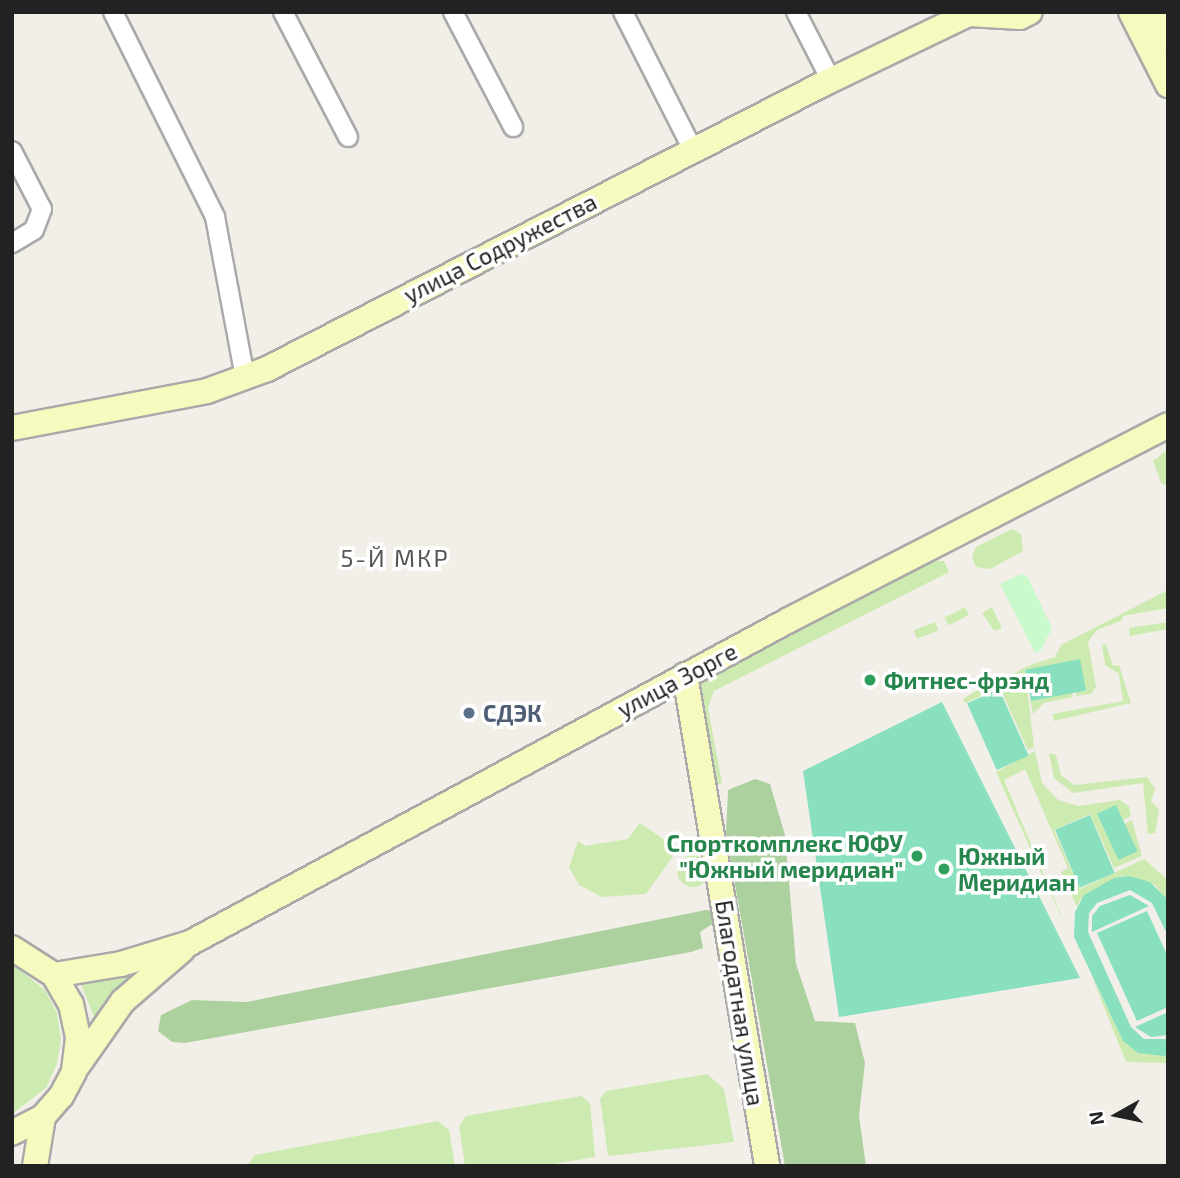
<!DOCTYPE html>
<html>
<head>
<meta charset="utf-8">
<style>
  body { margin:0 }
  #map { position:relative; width:1180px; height:1178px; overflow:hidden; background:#f2efe9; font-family:"Exo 2",sans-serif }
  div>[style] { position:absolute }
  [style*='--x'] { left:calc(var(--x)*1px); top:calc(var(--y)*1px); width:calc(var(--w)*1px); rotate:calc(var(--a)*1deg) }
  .grass>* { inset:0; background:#cdebb0; transform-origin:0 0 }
  .round { border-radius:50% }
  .forest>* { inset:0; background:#add19e }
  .park>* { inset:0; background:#c8facc }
  .pitch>* { inset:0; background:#88e0be; transform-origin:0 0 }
  .roads { filter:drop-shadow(2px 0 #a9a9a9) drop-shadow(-2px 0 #a9a9a9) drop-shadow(0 2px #a9a9a9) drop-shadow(0 -2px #a9a9a9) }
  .street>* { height:18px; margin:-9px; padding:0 9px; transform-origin:9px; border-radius:9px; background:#fff }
  .secondary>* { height:24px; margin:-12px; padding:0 12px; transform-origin:12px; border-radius:12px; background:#f7fabf }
  .dots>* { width:19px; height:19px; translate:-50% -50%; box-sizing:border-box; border:4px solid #fff; border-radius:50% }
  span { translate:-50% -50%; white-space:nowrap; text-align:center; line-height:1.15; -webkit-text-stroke:7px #fff; paint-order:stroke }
  .street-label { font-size:23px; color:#222 }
  .leisure-label { font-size:23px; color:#27864d; font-weight:700 }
  .left { translate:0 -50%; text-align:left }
  .right { translate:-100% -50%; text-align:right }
  .service-label { font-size:23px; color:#4e5e75; font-weight:700 }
  .neighbourhood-label { font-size:24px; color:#555; letter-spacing:2px }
  .frame { position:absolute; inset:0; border:14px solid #222; pointer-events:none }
  .north { position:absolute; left:1082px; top:1080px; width:70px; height:70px; -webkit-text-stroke:5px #fff; paint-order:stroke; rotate:261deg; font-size:19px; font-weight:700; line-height:28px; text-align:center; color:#222 }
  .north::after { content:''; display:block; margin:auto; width:24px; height:32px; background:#222; clip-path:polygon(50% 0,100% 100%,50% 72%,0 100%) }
</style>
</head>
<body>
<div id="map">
  <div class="grass">
    <i style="clip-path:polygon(1168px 449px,1168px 486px,1161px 483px,1153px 461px)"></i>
    <i style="clip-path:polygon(1012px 529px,1021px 534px,1023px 551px,990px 569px,976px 567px,972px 557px,976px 547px)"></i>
    <i style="clip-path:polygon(933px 561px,944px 561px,949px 572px,714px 691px,708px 708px,722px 783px,711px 787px,697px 690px,700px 683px)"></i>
    <i style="clip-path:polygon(1168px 590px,1168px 608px,1123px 616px,1123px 620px,1097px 630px,1088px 642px,1096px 687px,1091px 694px,1076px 696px,1076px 691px,1086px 689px,1025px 669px,1034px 747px,1028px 750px,1000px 688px,965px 703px,963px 699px,974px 692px,1033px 664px,1055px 657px,1061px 645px)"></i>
    <i style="left:965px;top:607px;width:9px;height:23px;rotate:63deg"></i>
    <i style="clip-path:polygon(992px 607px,1002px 628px,994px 631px,982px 613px)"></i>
    <i style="left:935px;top:622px;width:9px;height:23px;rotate:69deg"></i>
    <i style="clip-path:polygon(1168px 622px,1168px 629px,1130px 636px,1129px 628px)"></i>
    <i style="clip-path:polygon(1106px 644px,1113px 666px,1119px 665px,1131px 703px,1054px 721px,1052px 714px,1123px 701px,1119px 674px,1105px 665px,1102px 645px)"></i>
    <i style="clip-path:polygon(1072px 692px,1073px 697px,1044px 703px,1033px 714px,1030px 699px)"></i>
    <i style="clip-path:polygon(1035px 751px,1042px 783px,1058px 800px,1078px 806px,1120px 800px,1129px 806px,1131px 816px,1123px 820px,1115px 805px,1136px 851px,1124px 824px,1132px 820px,1142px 856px,1114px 868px,1090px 814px,1054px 830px,1080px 889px,1144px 859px,1168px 880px,1168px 902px,1155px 885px,1123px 876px,1080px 900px,1077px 907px,1061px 872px,1068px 868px,1025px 769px,1004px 780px,1071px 939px,996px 772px)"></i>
    <i style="clip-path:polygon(1049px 753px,1056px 755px,1061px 775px,1074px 785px,1147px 777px,1155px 789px,1151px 801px,1159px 810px,1155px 833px,1148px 834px,1143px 783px,1073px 793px,1054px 778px)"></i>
    <i style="clip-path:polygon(640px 823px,678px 849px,646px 894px,602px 897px,579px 885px,569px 867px,578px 841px,585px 846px,628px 839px)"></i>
    <i class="round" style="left:677px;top:855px;width:32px;height:32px"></i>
    <i style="clip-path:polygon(12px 964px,45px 990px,57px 1013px,61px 1039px,57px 1064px,46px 1088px,12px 1114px)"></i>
    <i style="clip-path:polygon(141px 968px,120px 988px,96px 1022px,77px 974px)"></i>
    <i style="clip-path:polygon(1090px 972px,1123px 1041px,1138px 1053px,1168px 1054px,1168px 1063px,1126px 1062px)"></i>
    <i style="clip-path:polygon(707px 1074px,724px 1089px,734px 1142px,608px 1156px,600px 1099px,606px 1091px)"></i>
    <i style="clip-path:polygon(581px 1096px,590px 1103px,595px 1157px,542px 1166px,465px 1166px,459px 1126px,466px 1116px)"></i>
    <i style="clip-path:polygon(438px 1121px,449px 1130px,455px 1166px,247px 1166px,255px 1155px)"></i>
  </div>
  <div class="forest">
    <i style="clip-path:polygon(755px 779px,770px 784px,785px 835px,796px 964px,815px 1021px,855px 1023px,865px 1063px,859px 1116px,866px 1166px,785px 1166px,726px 834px,728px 790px)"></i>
    <i style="clip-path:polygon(706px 910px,713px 911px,717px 921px,700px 932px,703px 948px,691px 952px,185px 1043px,172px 1042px,158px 1031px,161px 1015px,192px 1000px,247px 1002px)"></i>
  </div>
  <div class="park">
    <i style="clip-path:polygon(1021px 574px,1027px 576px,1052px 628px,1041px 650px,1035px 653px,1000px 584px)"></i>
  </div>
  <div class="pitch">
    <i style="left:1080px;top:659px;width:32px;height:56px;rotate:79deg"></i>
    <i style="left:999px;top:689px;width:73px;height:35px;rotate:66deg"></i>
    <i style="clip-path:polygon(942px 702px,1080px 978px,839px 1017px,803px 771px)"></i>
    <i style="left:1116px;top:805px;width:51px;height:21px;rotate:65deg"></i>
    <i style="left:1090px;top:815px;width:63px;height:38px;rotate:67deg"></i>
    <i style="clip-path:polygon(1129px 876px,1150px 882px,1166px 898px,1168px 936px,1152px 903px,1130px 890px,1097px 903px,1089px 913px,1088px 932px,1131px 1027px,1144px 1039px,1168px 1039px,1168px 1054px,1164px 1056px,1138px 1053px,1123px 1041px,1074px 937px,1075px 912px,1084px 895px,1114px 878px)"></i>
    <i style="clip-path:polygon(1130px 895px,1149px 906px,1092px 932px,1092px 916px,1100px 906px)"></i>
    <i style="clip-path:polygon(1147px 911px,1168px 957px,1168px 1007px,1137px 1021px,1097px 933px)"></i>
    <i style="clip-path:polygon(1168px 1012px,1168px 1035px,1151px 1037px,1135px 1027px)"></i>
  </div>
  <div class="roads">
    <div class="street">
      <i style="--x:113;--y:12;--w:229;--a:63.5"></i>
      <i style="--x:215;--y:217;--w:164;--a:79.4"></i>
      <i style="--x:283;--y:12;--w:141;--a:62.5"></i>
      <i style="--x:453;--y:12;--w:130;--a:62.4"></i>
      <i style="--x:623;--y:12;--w:155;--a:63.1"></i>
      <i style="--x:796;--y:12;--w:76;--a:62.8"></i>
      <i style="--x:12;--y:151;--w:65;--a:62.7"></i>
      <i style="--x:42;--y:209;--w:22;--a:111"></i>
      <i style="--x:34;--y:230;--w:26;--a:149"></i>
    </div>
    <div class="secondary">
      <i style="--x:1131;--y:12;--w:82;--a:63.1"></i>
      <i style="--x:1153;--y:12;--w:33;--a:63"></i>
      <i style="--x:969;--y:14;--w:51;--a:3.4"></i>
      <i style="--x:1020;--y:17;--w:11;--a:-27"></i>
      <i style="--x:12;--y:428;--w:198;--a:-10.7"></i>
      <i style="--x:207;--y:391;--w:64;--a:-20.1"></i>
      <i style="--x:267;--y:369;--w:623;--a:-27.14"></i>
      <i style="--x:821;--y:85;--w:169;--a:-25.7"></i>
      <i style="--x:685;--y:675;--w:498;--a:80.5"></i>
      <i style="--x:12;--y:948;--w:50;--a:32.7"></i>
      <i style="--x:54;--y:975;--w:34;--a:60"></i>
      <i style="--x:71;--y:1004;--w:35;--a:78"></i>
      <i style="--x:78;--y:1038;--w:34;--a:97"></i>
      <i style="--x:74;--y:1072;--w:27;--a:118"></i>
      <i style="--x:61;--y:1096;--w:28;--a:131"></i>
      <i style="--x:43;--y:1117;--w:35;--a:153"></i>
      <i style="--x:54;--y:975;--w:68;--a:-9.3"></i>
      <i style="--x:121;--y:964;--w:72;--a:-16.9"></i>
      <i style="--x:190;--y:943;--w:681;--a:-28.33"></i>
      <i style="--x:789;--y:620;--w:426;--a:-27.2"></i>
      <i style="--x:78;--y:1065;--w:78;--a:-54.9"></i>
      <i style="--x:123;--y:1001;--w:78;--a:-40.8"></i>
      <i style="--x:35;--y:1166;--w:50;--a:-80.7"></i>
    </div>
  </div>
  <div class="dots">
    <i style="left:870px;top:680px;background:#2e9e5b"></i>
    <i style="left:469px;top:713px;background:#5c6f8a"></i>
    <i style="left:917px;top:856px;background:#2e9e5b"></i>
    <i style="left:944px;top:869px;background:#2e9e5b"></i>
  </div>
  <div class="street-label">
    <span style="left:500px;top:248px;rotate:-27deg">улица Содружества</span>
    <span style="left:677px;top:680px;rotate:-28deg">улица Зорге</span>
    <span style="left:740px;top:1003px;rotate:81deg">Благодатная улица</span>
  </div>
  <div class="leisure-label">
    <span class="left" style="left:884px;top:680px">Фитнес-фрэнд</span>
    <span class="right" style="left:903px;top:856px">Спорткомплекс ЮФУ<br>"Южный меридиан"</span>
    <span class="left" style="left:958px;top:869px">Южный<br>Меридиан</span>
  </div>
  <div class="service-label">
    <span class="left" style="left:483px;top:713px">СДЭК</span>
  </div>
  <div class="neighbourhood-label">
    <span style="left:395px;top:558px">5-Й МКР</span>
  </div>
  <div class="frame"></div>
  <div class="north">N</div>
</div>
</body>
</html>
